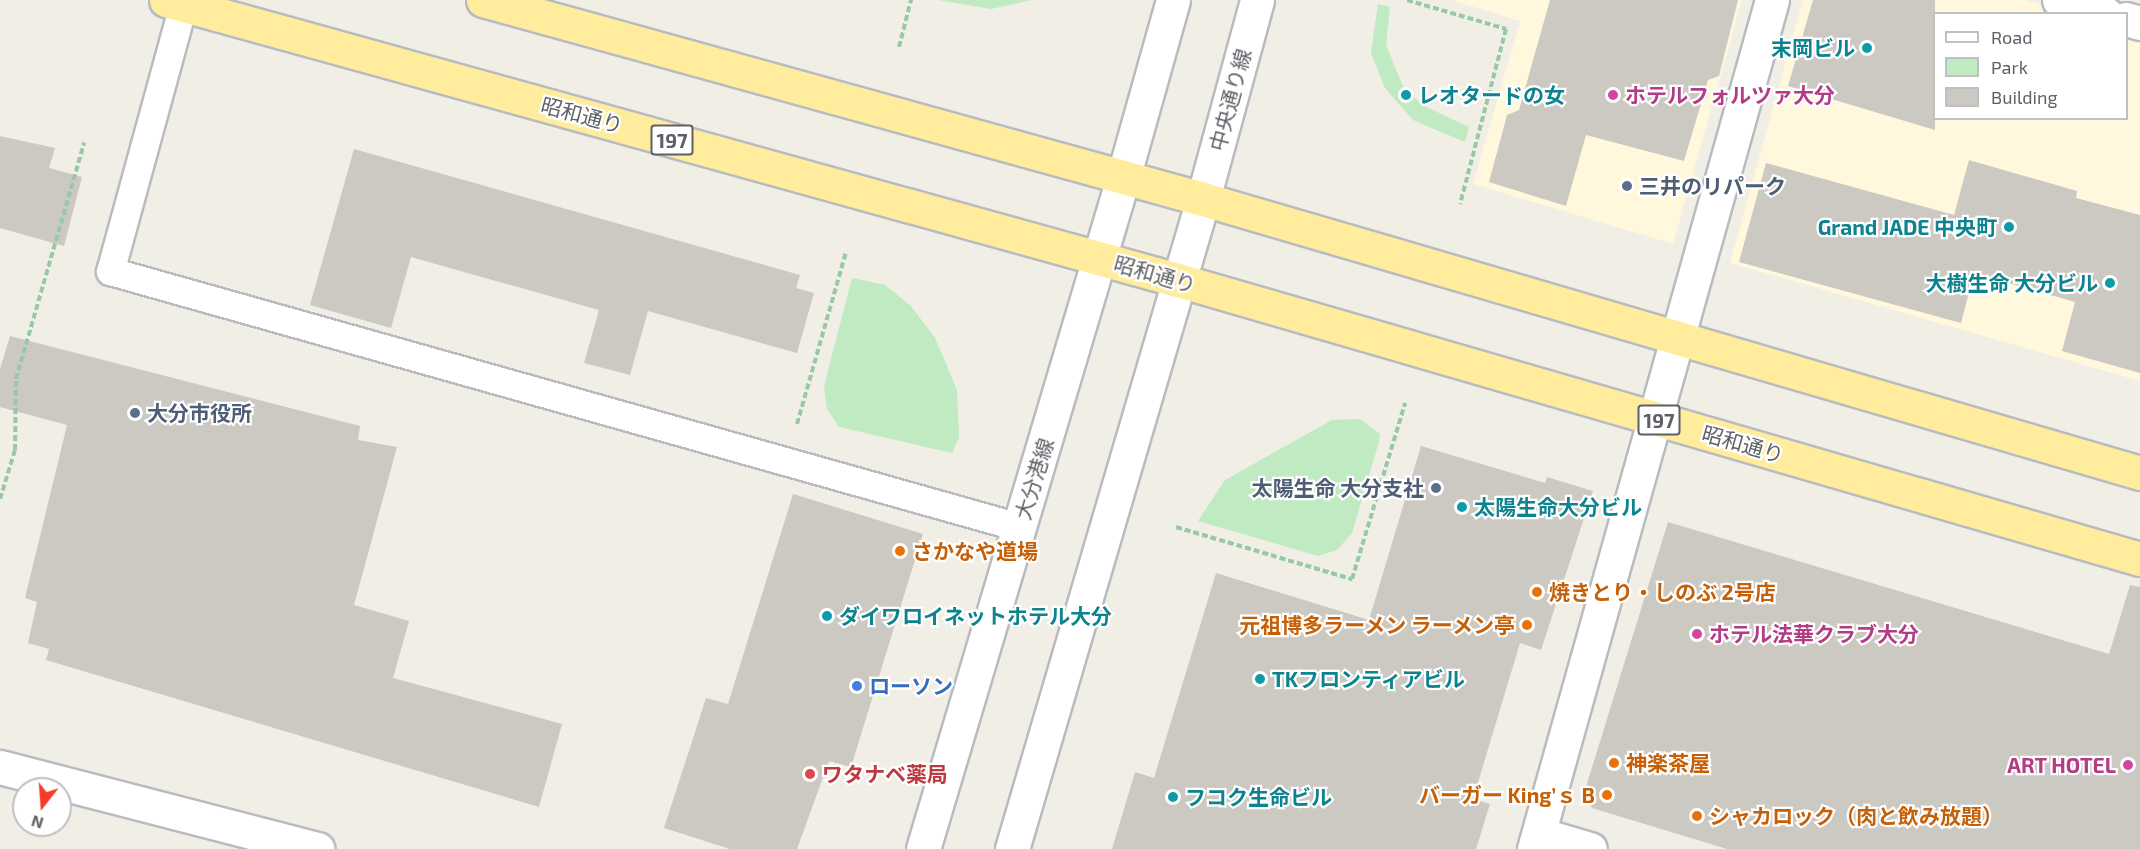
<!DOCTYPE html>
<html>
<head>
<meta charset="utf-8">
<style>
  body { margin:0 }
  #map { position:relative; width:2140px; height:849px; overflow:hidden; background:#f0eee5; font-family:"Exo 2","Noto Sans JP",sans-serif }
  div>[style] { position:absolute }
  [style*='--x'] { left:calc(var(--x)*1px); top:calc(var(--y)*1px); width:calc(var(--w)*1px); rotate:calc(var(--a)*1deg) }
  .commercial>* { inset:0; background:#fff8dc }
  .green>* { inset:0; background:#c0eac1 }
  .building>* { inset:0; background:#ccc8c2 }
  .path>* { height:4px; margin-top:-2px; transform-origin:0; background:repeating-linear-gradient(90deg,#97c9a7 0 6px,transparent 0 9px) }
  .roads { filter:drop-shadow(2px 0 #b8bbc0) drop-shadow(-2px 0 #b8bbc0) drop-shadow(0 2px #b8bbc0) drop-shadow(0 -2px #b8bbc0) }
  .service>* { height:27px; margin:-13.5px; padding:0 13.5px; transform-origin:13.5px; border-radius:13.5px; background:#fff }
  .minor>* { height:33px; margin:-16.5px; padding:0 16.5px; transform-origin:16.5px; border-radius:16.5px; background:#fff }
  .tertiary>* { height:33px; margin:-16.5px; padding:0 16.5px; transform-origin:16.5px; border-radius:16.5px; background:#fff }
  .secondary>* { height:33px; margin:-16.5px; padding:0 16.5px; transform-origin:16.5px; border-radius:16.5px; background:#fff }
  .trunk>* { height:33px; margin:-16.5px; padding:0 16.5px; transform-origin:16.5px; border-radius:16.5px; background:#ffed9d }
  .dots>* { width:16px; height:16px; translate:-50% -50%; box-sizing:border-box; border:3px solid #fff; border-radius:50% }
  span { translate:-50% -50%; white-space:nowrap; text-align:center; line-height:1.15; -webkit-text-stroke:4.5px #fff; paint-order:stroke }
  .shield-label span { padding:2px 4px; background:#fff; border:2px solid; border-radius:4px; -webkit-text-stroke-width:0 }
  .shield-label { font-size:20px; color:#5d6167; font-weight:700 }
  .culture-label { font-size:21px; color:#0d838f; font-weight:700 }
  .right { translate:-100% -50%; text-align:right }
  .left { translate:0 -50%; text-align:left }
  .hotel-label { font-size:21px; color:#b23c85; font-weight:700 }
  .street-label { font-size:21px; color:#5d6167 }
  .service-label { font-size:21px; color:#4e5e75; font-weight:700 }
  .food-label { font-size:21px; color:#c56008; font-weight:700 }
  .shop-label { font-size:21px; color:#366cbe; font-weight:700 }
  .health-label { font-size:21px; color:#be3a42; font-weight:700 }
  .legend { position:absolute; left:1933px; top:12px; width:195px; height:108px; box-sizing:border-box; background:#fff; border:2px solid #bec0c2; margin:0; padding:8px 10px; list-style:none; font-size:18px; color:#5d6167 }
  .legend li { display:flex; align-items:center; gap:12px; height:30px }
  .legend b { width:30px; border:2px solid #bec0c2 }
  .north { position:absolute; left:12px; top:777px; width:60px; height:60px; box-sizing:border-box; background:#fff; border:2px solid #bec0c2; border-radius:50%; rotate:197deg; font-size:16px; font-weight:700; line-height:24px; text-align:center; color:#5d6167 }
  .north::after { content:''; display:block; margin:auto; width:21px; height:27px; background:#f63c25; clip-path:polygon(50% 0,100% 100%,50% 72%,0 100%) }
</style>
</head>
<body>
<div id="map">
  <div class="commercial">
    <i style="clip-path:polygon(1451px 0,1742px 0,1673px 244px,1473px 184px,1520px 21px)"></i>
    <i style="clip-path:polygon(1803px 0,2025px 0,2073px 13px,1934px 14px,1934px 118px,2126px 118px,2127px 29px,2140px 32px,2140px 381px,1730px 263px)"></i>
  </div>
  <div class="green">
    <i style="clip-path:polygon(939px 0,1031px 0,991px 9px)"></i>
    <i style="clip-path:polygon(1378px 4px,1390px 7px,1386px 45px,1403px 87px,1422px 105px,1469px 127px,1465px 142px,1413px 120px,1385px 88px,1371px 53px)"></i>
    <i style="clip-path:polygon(852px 278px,885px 285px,911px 306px,935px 338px,957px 390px,959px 437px,952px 453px,839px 427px,827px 409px,824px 386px)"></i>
    <i style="clip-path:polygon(1360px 419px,1380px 434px,1379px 442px,1352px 533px,1337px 550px,1318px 556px,1198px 521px,1225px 480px,1332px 420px)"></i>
  </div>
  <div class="building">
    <i style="clip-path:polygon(1550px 0,1738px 0,1719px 76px,1708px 80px,1684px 161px,1586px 135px,1566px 206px,1489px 182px,1507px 115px,1519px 110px)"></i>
    <i style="clip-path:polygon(1813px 0,1935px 0,1935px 130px,1788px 86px)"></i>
    <i style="clip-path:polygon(0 136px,55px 148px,49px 168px,82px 177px,64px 246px,0 228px)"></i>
    <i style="clip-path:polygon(354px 149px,800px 275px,796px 288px,814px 293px,797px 353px,648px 311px,630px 375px,584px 363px,599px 310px,411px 257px,391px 328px,310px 305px)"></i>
    <i style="clip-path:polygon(1969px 160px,2077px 191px,2076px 198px,2140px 215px,2140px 373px,2062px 351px,2075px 302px,1974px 273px,1961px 323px,1739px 262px,1766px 163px,1954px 215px)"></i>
    <i style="clip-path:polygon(10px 336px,360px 426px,358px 440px,397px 447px,354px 605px,409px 621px,393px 678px,562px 724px,539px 807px,46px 660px,49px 649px,28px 643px,37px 602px,25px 598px,67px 425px,0 407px,0 369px)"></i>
    <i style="clip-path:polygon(1421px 446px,1545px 483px,1547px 477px,1593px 491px,1541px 650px,1520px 643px,1473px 799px,1490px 804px,1476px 849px,1112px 849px,1135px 772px,1154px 778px,1216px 573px,1369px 620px)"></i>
    <i style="clip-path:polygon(793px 494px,923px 534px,851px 767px,829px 761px,797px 849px,730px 849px,664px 828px,706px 698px,728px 704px)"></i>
    <i style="clip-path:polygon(1668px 522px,2109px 654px,2130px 585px,2140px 587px,2140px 849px,1727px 849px,1592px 808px,1585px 790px)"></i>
  </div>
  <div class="path">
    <i style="--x:1407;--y:0;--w:103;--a:16.3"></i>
    <i style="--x:1506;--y:29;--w:181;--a:104.7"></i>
    <i style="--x:899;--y:47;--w:49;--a:-75.7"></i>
    <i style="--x:797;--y:424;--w:179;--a:-74.1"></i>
    <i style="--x:0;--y:499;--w:51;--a:-73"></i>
    <i style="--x:15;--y:450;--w:71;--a:-89.2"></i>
    <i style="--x:16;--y:379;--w:246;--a:-73.9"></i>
    <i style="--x:1176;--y:527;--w:184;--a:16.5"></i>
    <i style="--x:1352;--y:579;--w:184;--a:-73.2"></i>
  </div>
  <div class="roads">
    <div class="service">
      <i style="--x:183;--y:5;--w:276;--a:105.3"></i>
      <i style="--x:110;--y:271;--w:944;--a:15.73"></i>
    </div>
    <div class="minor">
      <i style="--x:2059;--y:0;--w:49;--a:16.6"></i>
      <i style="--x:2126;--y:19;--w:15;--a:16"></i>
      <i style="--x:0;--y:767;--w:328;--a:14.5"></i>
      <i style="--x:1539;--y:834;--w:53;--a:16.4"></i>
      <i style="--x:1534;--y:849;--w:882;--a:-74.34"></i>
    </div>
    <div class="tertiary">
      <i style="--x:1123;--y:178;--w:185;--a:-74.3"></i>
      <i style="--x:1203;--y:199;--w:206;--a:-74.8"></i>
    </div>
    <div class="secondary">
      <i style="--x:923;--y:849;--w:700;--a:-73.4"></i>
      <i style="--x:1012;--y:849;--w:677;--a:-73.62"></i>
    </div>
    <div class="trunk">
      <i style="--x:166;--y:0;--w:1050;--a:15.47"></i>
      <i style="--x:1178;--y:280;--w:1002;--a:16.17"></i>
      <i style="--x:483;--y:0;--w:747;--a:15.45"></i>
      <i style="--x:1203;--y:199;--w:976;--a:16.3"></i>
    </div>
  </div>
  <div class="dots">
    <i style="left:1867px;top:48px;background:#0f9aa8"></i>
    <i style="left:1406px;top:95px;background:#0f9aa8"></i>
    <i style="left:1613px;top:95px;background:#d1479c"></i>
    <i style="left:1627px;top:186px;background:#5c6f8a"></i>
    <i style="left:2009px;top:227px;background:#0f9aa8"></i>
    <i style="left:2110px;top:283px;background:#0f9aa8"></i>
    <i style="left:135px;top:413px;background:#5c6f8a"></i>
    <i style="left:1436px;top:488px;background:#5c6f8a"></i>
    <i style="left:1462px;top:507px;background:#0f9aa8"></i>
    <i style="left:900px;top:551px;background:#e8710a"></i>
    <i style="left:1537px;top:592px;background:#e8710a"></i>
    <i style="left:827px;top:616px;background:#0f9aa8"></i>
    <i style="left:1527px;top:625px;background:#e8710a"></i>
    <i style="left:1697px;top:634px;background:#d1479c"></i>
    <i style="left:1260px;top:679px;background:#0f9aa8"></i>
    <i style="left:857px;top:686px;background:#3f7fe0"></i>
    <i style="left:1614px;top:763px;background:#e8710a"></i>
    <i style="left:2128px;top:765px;background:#d1479c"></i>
    <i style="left:810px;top:774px;background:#e0444e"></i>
    <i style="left:1607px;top:795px;background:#e8710a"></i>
    <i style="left:1173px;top:797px;background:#0f9aa8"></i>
    <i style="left:1697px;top:816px;background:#e8710a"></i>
  </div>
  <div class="shield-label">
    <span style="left:672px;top:140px">197</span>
    <span style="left:1659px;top:420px">197</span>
  </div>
  <div class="culture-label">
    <span class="right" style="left:1855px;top:48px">末岡ビル</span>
    <span class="left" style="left:1418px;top:95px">レオタードの女</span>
    <span class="right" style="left:1997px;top:227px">Grand JADE 中央町</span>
    <span class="right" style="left:2098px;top:283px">大樹生命 大分ビル</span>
    <span class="left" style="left:1474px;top:507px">太陽生命大分ビル</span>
    <span class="left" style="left:839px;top:616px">ダイワロイネットホテル大分</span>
    <span class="left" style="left:1272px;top:679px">TKフロンティアビル</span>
    <span class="left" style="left:1185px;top:797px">フコク生命ビル</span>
  </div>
  <div class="hotel-label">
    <span class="left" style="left:1625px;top:95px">ホテルフォルツァ大分</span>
    <span class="left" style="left:1709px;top:634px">ホテル法華クラブ大分</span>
    <span class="right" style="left:2116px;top:765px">ART HOTEL</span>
  </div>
  <div class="street-label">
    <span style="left:1230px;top:100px;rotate:-75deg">中央通り線</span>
    <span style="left:582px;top:115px;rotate:15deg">昭和通り</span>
    <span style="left:1155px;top:274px;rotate:16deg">昭和通り</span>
    <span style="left:1743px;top:444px;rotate:16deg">昭和通り</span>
    <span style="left:1034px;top:479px;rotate:-73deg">大分港線</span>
  </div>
  <div class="service-label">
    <span class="left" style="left:1639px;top:186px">三井のリパーク</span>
    <span class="left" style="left:147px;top:413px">大分市役所</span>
    <span class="right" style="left:1424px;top:488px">太陽生命 大分支社</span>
  </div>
  <div class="food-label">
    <span class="left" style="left:912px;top:551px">さかなや道場</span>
    <span class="left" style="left:1549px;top:592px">焼きとり・しのぶ 2号店</span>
    <span class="right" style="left:1515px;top:625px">元祖博多ラーメン ラーメン亭</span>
    <span class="left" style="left:1626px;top:763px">神楽茶屋</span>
    <span class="right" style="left:1595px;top:795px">バーガー King’ｓ B</span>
    <span class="left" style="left:1709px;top:816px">シャカロック（肉と飲み放題）</span>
  </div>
  <div class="shop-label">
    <span class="left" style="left:869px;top:686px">ローソン</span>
  </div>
  <div class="health-label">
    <span class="left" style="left:822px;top:774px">ワタナベ薬局</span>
  </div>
  <ul class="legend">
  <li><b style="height:8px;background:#fff"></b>Road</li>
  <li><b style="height:16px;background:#c0eac1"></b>Park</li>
  <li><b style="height:16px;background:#ccc8c2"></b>Building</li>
  </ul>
  <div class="north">N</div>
</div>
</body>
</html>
